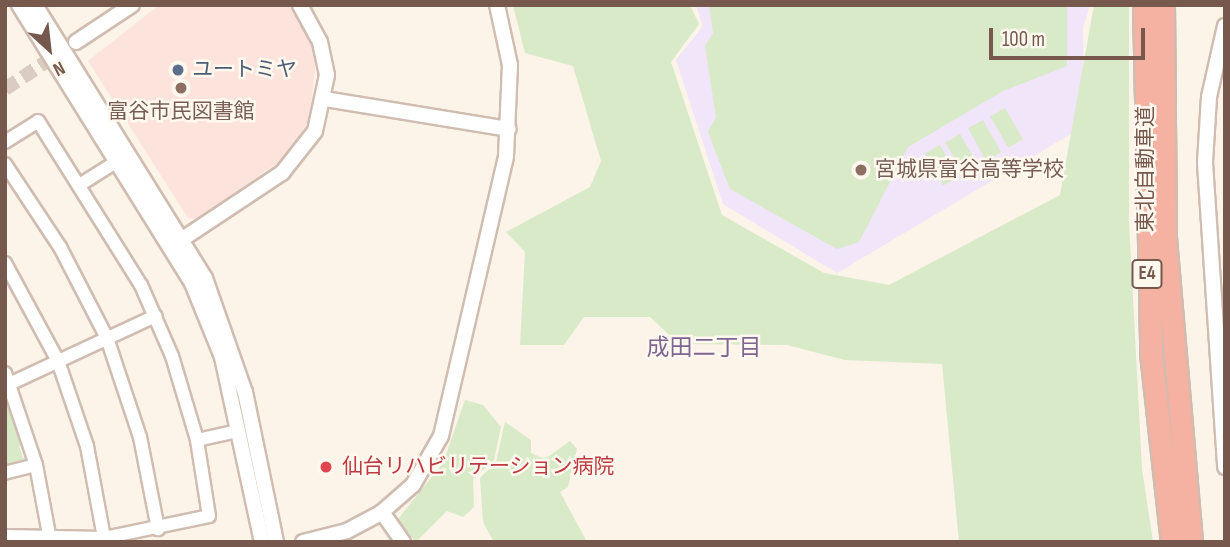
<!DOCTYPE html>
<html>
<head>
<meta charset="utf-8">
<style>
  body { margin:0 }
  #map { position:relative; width:1230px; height:547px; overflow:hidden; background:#fcf3e9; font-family:"Sofia Sans Condensed","Noto Sans JP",sans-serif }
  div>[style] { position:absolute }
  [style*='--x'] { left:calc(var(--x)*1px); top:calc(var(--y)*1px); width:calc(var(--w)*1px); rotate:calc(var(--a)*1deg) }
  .commercial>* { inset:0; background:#fce4dd }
  .education>* { inset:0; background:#f0e5f9 }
  .green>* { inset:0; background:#d8eac7; transform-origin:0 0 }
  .tertiary-tunnel>* { height:14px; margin-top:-7px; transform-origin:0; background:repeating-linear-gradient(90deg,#daccc2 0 14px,transparent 0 21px) }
  .roads { filter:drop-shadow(2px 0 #d0bdb1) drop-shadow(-2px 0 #d0bdb1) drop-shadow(0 2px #d0bdb1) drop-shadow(0 -2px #d0bdb1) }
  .minor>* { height:12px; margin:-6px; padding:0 6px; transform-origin:6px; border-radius:6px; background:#fff }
  .tertiary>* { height:14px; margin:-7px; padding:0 7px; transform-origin:7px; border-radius:7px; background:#fff }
  .motorway>* { height:21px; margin:-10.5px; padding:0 10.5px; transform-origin:10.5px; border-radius:10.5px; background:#f5b1a1 }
  .dots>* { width:19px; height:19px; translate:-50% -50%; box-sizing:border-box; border:4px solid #fff8ef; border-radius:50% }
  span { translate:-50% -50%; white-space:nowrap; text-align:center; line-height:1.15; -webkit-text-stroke:5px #fff8ef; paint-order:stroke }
  .shield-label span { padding:2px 5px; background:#fff8ef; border:2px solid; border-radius:5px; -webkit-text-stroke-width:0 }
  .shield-label { font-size:19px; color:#76584d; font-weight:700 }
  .service-label { font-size:21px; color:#4e5e75 }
  .left { translate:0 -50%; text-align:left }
  .education-label { font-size:21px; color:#785e54 }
  .street-label { font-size:21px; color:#76584d }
  .health-label { font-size:21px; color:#be3a42 }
  .neighbourhood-label { font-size:23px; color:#7f6592 }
  .frame { position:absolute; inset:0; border:7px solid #76584d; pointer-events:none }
  .north { position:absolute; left:14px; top:14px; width:70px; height:70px; -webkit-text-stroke:5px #fff8ef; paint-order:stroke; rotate:153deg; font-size:19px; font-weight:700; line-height:28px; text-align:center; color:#76584d }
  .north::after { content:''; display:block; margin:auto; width:24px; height:32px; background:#76584d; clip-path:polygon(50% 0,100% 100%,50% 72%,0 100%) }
  .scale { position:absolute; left:989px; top:28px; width:156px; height:32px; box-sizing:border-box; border:4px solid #76584d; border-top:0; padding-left:9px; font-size:21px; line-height:24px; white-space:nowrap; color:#76584d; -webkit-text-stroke:5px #fff8ef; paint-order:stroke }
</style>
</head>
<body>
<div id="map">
  <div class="commercial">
    <i style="clip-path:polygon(159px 5px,290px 5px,310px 36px,316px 62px,309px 120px,286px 157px,196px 219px,188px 218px,88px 61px)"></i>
  </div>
  <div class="education">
    <i style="clip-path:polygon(696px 5px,1090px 5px,1083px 28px,1084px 126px,837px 273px,723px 204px,676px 60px,703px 26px)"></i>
  </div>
  <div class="green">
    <i style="clip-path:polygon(513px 5px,690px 5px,699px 24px,671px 62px,722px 215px,824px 273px,889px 285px,1060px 195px,1094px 5px,1129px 5px,1129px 222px,1142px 469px,1153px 542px,959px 542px,942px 364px,845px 360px,787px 345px,679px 344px,650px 317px,584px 317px,564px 345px,520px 345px,525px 252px,506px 232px,590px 187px,601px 161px,573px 66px,525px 53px)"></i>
    <i style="clip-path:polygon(709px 5px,1067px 5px,1067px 66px,1003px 91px,908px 147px,859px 242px,837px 249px,730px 189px,708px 132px,716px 117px,705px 46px,713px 33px)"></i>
    <i style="left:1005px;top:108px;width:36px;height:17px;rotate:60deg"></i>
    <i style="left:983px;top:120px;width:37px;height:17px;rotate:61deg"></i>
    <i style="left:960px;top:134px;width:36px;height:17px;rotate:60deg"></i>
    <i style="left:940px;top:145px;width:37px;height:17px;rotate:61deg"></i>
    <i style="clip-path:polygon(5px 397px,25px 444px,19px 446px,23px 458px,29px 457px,5px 468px)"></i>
    <i style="clip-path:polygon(465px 400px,483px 405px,501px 427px,494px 460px,473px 479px,474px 507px,463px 517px,447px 511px,416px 542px,398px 519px,443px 463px)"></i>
    <i style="clip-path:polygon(505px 422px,531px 440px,531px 453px,545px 459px,570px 441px,577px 449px,568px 487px,560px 492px,587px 542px,494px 542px,483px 522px,480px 478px,496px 462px)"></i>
  </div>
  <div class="tertiary-tunnel">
    <i style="--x:5;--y:89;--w:85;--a:-33.5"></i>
  </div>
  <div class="roads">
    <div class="minor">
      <i style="--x:5;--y:142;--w:39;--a:-32"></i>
      <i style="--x:38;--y:121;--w:194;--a:57.9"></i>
      <i style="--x:141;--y:285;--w:77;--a:66.4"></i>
      <i style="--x:172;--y:356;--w:88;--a:73.4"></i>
      <i style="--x:197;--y:440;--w:42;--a:-12.4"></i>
      <i style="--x:5;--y:164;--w:100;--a:56.5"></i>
      <i style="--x:60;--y:247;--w:102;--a:62.7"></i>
      <i style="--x:107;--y:338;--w:104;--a:71.6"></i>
      <i style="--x:140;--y:437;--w:94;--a:78.9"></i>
      <i style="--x:81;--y:184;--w:45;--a:-32.3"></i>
      <i style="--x:5;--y:263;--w:111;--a:61.6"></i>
      <i style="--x:58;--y:361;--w:90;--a:71.2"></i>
      <i style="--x:87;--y:446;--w:94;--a:79.5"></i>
      <i style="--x:5;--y:373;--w:97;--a:71.4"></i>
      <i style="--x:36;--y:465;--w:32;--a:166"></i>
      <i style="--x:5;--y:386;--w:166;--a:-25"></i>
      <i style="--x:36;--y:465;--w:76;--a:79.4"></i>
      <i style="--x:5;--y:536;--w:99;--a:1.2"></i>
      <i style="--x:104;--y:538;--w:107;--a:-11.8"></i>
      <i style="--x:209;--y:516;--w:77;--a:-99"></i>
    </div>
    <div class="tertiary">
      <i style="--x:19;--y:5;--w:327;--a:58.1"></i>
      <i style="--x:192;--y:283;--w:80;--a:67.9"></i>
      <i style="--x:222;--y:357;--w:189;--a:77.8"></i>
      <i style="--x:35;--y:5;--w:322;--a:58.1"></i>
      <i style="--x:205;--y:278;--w:121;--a:70.7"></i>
      <i style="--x:245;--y:392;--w:153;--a:78.3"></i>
      <i style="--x:1225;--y:26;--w:73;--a:102.7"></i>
      <i style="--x:1209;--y:97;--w:66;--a:93.5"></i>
      <i style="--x:1205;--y:163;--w:305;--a:86.2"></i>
      <i style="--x:76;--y:42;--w:67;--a:-33.5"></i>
      <i style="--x:325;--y:99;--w:186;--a:9.3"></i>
      <i style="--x:184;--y:238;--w:118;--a:-33.6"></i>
      <i style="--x:282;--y:173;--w:53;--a:-51.8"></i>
      <i style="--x:315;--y:131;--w:57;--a:-77.9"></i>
      <i style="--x:327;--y:75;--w:34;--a:-102"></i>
      <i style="--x:320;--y:42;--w:42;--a:-118.4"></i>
      <i style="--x:382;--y:512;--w:37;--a:55"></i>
      <i style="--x:303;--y:542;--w:45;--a:-14"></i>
      <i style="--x:347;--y:531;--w:40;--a:-28"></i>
      <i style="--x:382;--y:512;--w:41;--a:-41.1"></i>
      <i style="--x:413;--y:485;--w:56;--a:-60.3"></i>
      <i style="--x:441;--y:436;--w:287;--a:-76.9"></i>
      <i style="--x:506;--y:156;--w:91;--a:-87.5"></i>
      <i style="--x:510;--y:65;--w:61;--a:-102.2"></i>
    </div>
    <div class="motorway">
      <i style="--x:1144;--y:5;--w:348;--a:88.8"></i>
      <i style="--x:1151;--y:353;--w:190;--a:83.7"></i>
      <i style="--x:1163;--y:5;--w:233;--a:89.5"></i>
      <i style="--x:1165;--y:238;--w:305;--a:85.1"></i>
    </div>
  </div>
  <div class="dots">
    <i style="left:178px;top:70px;background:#5c6f8a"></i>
    <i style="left:181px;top:88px;background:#8d6e63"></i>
    <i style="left:861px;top:170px;background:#8d6e63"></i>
    <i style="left:326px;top:467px;background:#e0444e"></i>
  </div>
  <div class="shield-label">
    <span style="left:1147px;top:274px">E4</span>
  </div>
  <div class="service-label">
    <span class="left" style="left:192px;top:70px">ユートミヤ</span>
  </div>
  <div class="education-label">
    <span style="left:181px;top:112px">富谷市民図書館</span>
    <span class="left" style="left:875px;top:170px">宮城県富谷高等学校</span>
  </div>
  <div class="street-label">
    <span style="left:1146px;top:169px;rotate:-90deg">東北自動車道</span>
  </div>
  <div class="health-label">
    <span class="left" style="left:342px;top:467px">仙台リハビリテーション病院</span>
  </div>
  <div class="neighbourhood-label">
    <span style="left:704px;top:348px">成田二丁目</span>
  </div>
  <div class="frame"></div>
  <div class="north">N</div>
  <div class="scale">100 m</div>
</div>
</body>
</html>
